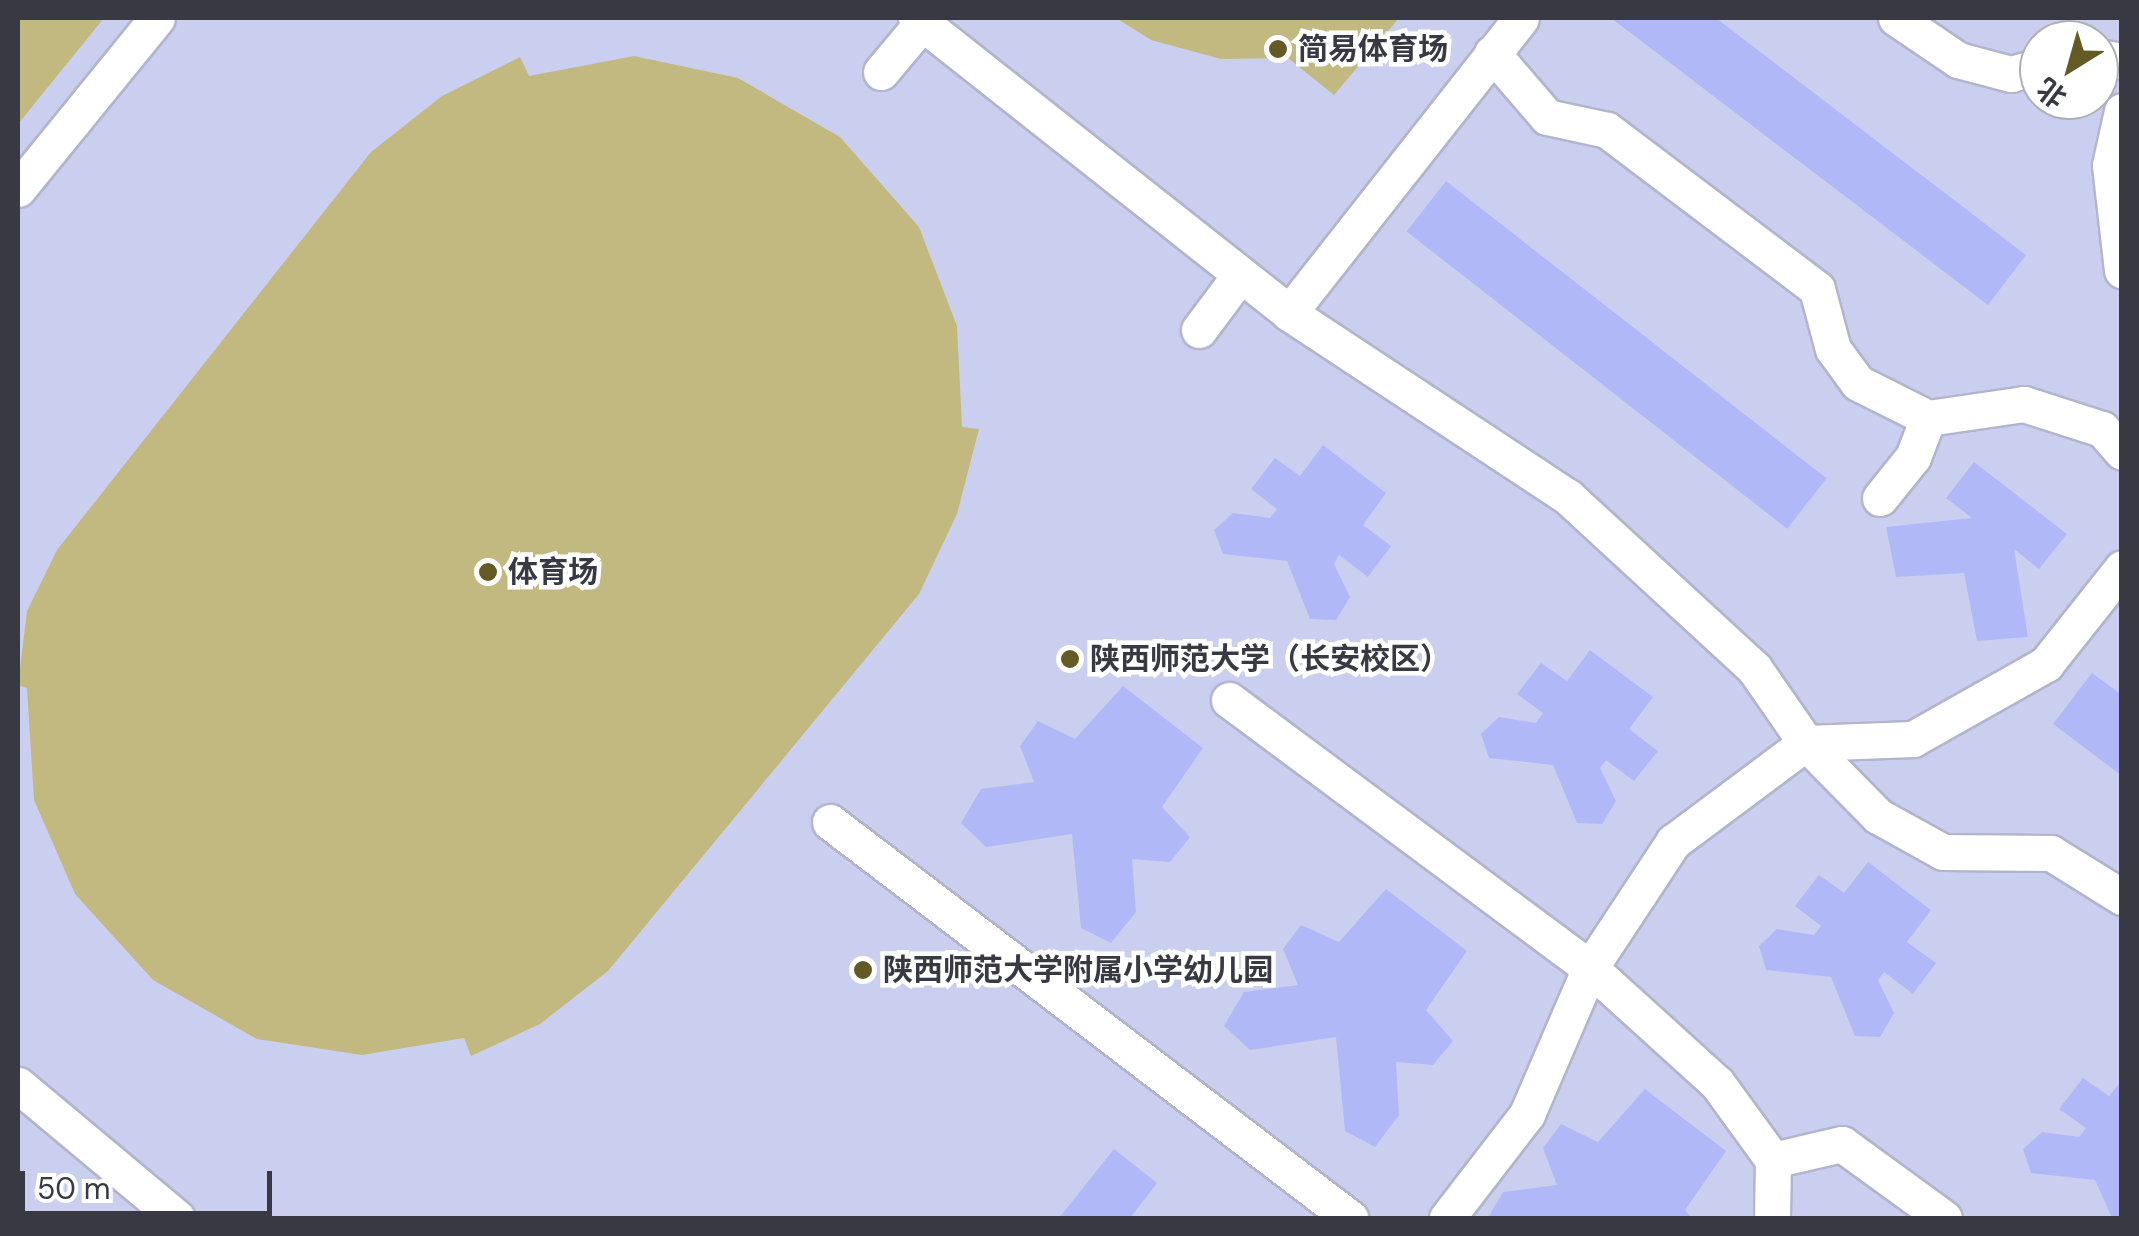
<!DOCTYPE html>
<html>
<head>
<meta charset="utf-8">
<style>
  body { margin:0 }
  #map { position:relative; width:2139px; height:1236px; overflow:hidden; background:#d9ddf5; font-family:"DM Sans","Noto Sans SC",sans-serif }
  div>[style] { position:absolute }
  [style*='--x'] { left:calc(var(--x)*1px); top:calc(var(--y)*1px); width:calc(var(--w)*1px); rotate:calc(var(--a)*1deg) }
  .built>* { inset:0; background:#cbcfef }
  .green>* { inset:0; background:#c2b980 }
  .building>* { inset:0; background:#b1b8f8; transform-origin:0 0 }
  .roads { filter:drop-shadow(2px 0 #b2b5cd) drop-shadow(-2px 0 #b2b5cd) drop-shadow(0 2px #b2b5cd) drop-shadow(0 -2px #b2b5cd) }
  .minor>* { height:35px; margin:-17.5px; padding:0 17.5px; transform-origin:17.5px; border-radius:17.5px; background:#fff }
  .dots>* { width:28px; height:28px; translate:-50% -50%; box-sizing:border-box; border:5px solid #fff; border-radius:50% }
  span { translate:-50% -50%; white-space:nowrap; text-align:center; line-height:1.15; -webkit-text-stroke:9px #fff; paint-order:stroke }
  .poi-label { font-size:30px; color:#383943; font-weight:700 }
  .left { translate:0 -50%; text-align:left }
  .frame { position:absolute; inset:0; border:20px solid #383943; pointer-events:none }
  .north { position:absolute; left:2019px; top:20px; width:100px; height:100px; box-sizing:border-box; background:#fff; border:2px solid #afb0b4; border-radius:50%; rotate:217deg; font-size:28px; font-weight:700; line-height:40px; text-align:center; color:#383943 }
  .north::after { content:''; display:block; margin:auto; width:35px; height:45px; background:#635a26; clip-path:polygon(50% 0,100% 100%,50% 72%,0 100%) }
  .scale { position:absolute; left:20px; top:1171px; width:252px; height:45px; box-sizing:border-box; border:5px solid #383943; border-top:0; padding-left:12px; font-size:30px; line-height:35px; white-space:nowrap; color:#383943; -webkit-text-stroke:8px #fff; paint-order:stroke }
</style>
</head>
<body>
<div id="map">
  <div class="built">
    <i style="clip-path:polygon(evenodd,18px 18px,2121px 18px,2121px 1218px,18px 1218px,18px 18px,2039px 40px,2099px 40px,2099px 100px,2039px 100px,2039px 40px)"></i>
  </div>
  <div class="green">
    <i style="clip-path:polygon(18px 18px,104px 18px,18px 124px)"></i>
    <i style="clip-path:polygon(1116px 18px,1399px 18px,1334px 95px,1288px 58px,1221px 59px,1151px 40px)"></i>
    <i style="clip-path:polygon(634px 56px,738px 78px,840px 137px,919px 227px,957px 326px,962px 427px,979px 429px,957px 514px,919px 594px,608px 971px,540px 1024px,471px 1056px,464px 1038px,362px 1055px,257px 1039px,153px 980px,75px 894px,34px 800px,27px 688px,18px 685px,27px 611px,57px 550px,371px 152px,442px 96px,520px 57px,529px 76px)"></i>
  </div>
  <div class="building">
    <i style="clip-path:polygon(1611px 18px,1716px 18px,2026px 255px,1988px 305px)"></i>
    <i style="left:1446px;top:181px;width:483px;height:64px;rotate:38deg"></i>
    <i style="clip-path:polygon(1323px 445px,1386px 493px,1363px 525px,1391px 546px,1368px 577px,1339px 555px,1334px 564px,1350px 597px,1336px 620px,1310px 619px,1287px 561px,1223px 554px,1214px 530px,1233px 513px,1270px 518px,1277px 509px,1251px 489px,1275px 458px,1300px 476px)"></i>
    <i style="clip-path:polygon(1974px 462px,2067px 534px,2039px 569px,2014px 549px,2028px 637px,1977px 641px,1964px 573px,1896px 577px,1886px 527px,1972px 518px,1946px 498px)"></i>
    <i style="clip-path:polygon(1590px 650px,1653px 697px,1629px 729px,1658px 751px,1634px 781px,1606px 760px,1600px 768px,1616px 801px,1602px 824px,1577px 823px,1553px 765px,1489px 758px,1481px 734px,1499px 717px,1536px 723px,1543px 713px,1517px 694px,1541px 663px,1567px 681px)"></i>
    <i style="clip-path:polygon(2092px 673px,2122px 695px,2122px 776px,2053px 724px)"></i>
    <i style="clip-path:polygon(1123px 686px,1203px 748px,1162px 807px,1190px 837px,1170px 862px,1132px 859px,1136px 912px,1111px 943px,1081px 928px,1072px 834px,986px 847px,961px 823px,981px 789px,1034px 782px,1020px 746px,1038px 721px,1075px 739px)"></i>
    <i style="clip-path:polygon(1868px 862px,1931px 910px,1907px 942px,1936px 963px,1913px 994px,1884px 972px,1878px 980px,1894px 1013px,1880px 1037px,1855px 1036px,1831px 977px,1766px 970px,1759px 946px,1777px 929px,1814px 935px,1821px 926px,1795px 906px,1819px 875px,1844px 893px)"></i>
    <i style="clip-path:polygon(1386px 889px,1467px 951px,1426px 1010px,1453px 1041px,1433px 1065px,1396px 1062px,1399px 1115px,1375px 1147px,1345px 1131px,1336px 1037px,1250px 1050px,1224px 1026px,1244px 992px,1298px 985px,1283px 949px,1301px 925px,1339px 942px)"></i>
    <i style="clip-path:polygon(2083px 1078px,2109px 1096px,2122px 1080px,2122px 1218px,2112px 1218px,2095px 1180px,2031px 1173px,2023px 1149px,2042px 1132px,2079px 1137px,2086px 1128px,2059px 1109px)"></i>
    <i style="clip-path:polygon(1645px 1089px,1726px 1151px,1685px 1210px,1692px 1218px,1488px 1218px,1503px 1192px,1557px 1185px,1543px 1148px,1561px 1124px,1598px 1142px)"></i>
    <i style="clip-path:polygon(1114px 1149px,1157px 1183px,1130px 1218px,1059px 1218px)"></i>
  </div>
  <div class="roads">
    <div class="minor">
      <i style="--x:916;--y:18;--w:476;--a:38.3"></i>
      <i style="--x:1289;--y:313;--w:334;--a:33.4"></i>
      <i style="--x:1568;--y:497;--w:253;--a:42.6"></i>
      <i style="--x:1754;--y:668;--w:91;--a:55.3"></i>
      <i style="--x:1806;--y:743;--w:103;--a:45.4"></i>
      <i style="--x:1878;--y:816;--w:74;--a:29"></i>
      <i style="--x:1943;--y:852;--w:108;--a:0.5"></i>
      <i style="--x:2051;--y:853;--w:84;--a:31.8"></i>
      <i style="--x:1896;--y:18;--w:75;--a:34.1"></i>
      <i style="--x:1958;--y:60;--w:55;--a:14.8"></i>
      <i style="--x:2011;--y:74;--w:29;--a:-16"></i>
      <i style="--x:1492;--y:53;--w:84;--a:49.3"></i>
      <i style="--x:1547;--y:117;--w:61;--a:12.2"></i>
      <i style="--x:1607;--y:130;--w:263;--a:37.1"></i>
      <i style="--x:1817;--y:289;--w:62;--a:75.1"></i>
      <i style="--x:1833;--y:349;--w:42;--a:53.7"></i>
      <i style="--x:1858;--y:383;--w:78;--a:26.6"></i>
      <i style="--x:1928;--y:418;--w:97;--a:-8.3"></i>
      <i style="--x:2024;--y:404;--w:82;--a:17.8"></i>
      <i style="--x:2102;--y:429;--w:30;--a:49"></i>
      <i style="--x:2099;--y:57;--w:23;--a:10"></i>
      <i style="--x:881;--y:72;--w:64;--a:-50.1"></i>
      <i style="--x:2122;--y:111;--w:55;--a:102.5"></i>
      <i style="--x:2110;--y:165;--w:106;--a:83.5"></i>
      <i style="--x:18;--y:189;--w:220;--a:-50.9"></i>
      <i style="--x:1289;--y:313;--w:375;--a:-51.8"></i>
      <i style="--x:1199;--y:330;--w:69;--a:-53.3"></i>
      <i style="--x:1880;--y:498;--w:53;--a:-51.2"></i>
      <i style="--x:1913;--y:457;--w:42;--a:-69"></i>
      <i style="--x:1229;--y:700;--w:450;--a:36.6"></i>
      <i style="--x:1590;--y:968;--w:171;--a:42.2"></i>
      <i style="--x:1717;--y:1083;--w:95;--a:54"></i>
      <i style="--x:1773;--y:1160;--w:58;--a:91"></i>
      <i style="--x:830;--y:822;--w:654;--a:37.29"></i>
      <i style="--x:18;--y:1085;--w:207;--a:39.9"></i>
      <i style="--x:1773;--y:1160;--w:71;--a:-13.1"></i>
      <i style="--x:1842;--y:1144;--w:126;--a:36"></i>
      <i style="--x:1447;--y:1218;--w:131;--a:-52.4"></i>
      <i style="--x:1527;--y:1114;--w:159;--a:-66.7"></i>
      <i style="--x:1590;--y:968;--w:151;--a:-56.6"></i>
      <i style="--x:1673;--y:842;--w:166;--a:-36.7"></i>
      <i style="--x:1806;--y:743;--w:107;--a:-2.1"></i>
      <i style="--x:1913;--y:739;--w:153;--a:-29.4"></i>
      <i style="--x:2046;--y:664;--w:122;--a:-51.6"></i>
    </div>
  </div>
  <div class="dots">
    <i style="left:1278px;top:49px;background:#635a26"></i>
    <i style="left:488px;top:572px;background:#635a26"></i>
    <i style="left:1070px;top:659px;background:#635a26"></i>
    <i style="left:863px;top:970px;background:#635a26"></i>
  </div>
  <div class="poi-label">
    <span class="left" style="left:1298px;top:49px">简易体育场</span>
    <span class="left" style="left:508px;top:572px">体育场</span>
    <span class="left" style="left:1090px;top:659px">陕西师范大学（长安校区）</span>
    <span class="left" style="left:883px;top:970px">陕西师范大学附属小学幼儿园</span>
  </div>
  <div class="frame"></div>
  <div class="north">北</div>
  <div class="scale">50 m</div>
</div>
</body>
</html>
